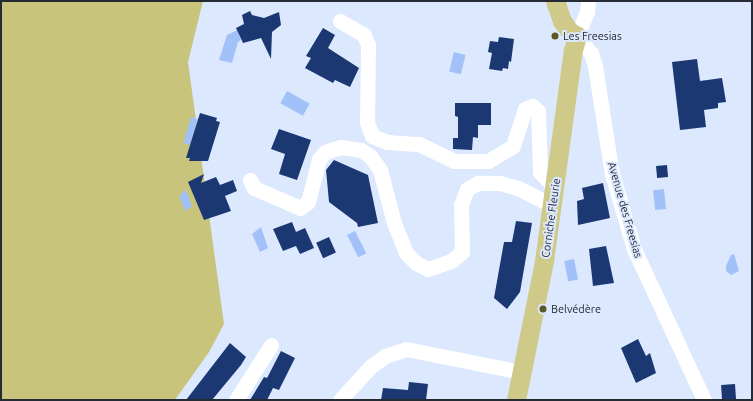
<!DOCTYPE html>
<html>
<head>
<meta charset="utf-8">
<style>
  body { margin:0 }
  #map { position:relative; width:753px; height:401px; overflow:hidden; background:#dce8fe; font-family:Ubuntu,sans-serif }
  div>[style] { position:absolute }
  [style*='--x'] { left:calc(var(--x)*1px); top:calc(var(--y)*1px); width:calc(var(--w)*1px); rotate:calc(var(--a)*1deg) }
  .green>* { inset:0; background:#c9c47b }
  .water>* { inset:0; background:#a3c1f9; transform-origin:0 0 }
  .building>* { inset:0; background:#1b3873; transform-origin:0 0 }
  .minor>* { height:15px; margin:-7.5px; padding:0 7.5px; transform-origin:7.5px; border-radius:7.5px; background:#fff }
  .major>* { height:19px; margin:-9.5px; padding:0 9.5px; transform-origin:9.5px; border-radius:9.5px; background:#cfca8a }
  .dots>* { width:11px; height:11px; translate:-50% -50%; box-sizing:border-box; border:2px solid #dce8fe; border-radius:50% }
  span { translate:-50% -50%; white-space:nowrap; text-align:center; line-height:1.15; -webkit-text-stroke:4px #dce8fe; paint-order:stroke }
  .poi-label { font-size:11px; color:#262a32 }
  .left { translate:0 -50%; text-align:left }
  .street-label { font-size:11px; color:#262a32 }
  .frame { position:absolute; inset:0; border:2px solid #262a32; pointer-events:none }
</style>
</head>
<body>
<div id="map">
  <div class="green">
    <i style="clip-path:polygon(1px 1px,203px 1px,188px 62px,224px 324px,209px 352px,175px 400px,1px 400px)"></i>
  </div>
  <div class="water">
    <i style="clip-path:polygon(237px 30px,241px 40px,238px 42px,232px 63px,219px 60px,227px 35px)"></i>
    <i style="left:454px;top:52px;width:12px;height:20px;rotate:14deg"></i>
    <i style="left:287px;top:91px;width:26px;height:14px;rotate:29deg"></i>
    <i style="left:191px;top:117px;width:7px;height:27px;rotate:16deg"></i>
    <i style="left:664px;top:189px;width:20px;height:11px;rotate:84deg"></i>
    <i style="clip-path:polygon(186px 190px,192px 206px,185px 211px,179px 196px)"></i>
    <i style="clip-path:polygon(261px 227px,268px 248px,260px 252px,252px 234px)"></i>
    <i style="left:355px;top:231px;width:25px;height:9px;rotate:63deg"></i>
    <i style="clip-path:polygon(734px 254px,739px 271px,731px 275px,726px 271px,726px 266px,731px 255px)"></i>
    <i style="left:574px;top:259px;width:21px;height:10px;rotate:79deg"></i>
  </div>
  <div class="building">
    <i style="clip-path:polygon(250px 11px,252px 15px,264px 18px,279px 12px,281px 25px,272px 32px,271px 59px,261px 38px,243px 43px,236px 28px,244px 24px,242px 15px)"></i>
    <i style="clip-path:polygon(323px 28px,335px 35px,328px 48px,359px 68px,350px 87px,335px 80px,333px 83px,305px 68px,311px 58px,306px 56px)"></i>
    <i style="clip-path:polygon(499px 37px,514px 39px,511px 62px,509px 61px,508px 69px,503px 68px,502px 71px,489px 69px,492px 53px,488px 52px,490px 41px,498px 42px)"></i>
    <i style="clip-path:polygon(697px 59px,700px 81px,722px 78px,726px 102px,718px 103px,718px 108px,704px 110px,706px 127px,680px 130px,672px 62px)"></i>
    <i style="clip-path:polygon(455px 103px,491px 103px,491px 125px,478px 125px,478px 138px,473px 137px,472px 150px,453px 149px,453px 138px,458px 138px,458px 117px,455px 116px)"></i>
    <i style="clip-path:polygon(200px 113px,217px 118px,216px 121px,220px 122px,208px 161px,189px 161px,190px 158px,186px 158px)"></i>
    <i style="clip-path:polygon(279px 129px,311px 140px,297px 180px,279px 174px,285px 154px,271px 149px)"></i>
    <i style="clip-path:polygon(334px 160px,368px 175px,378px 223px,358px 227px,357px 223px,329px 202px,326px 170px)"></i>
    <i style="left:667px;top:165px;width:12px;height:11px;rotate:85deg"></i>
    <i style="clip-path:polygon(204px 174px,201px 183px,216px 177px,220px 185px,233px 180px,237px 191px,225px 196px,231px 211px,204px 220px,188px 182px)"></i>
    <i style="clip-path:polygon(603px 183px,610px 218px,578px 225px,577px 201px,584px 199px,582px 188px)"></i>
    <i style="clip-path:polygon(516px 221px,532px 223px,520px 292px,507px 309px,494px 298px,504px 242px,512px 242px)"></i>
    <i style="clip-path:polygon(292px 222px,296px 232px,305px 228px,314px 248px,300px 254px,296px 246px,283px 251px,273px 229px)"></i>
    <i style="left:329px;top:237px;width:17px;height:14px;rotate:66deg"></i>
    <i style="clip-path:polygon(606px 246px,614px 283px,593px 286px,589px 249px)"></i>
    <i style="clip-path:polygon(638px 339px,646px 356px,650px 353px,656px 373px,636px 383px,621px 348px)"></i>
    <i style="clip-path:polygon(230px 343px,246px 357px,241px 365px,212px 400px,186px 400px)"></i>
    <i style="clip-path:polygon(281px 351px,295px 358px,279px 390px,273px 388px,267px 400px,250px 400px,264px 377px,267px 378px)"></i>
    <i style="clip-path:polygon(409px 382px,428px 384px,426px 400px,381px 400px,383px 388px,408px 390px)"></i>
    <i style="left:735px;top:384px;width:16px;height:14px;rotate:86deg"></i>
  </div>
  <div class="minor">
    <i style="--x:588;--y:1;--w:11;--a:95"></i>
    <i style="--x:587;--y:12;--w:26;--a:113"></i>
    <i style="--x:577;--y:36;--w:22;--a:51"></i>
    <i style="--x:591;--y:53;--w:14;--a:73"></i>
    <i style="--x:595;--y:66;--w:109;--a:81.1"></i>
    <i style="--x:612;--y:174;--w:78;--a:73.7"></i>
    <i style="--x:634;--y:249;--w:166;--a:65.1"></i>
    <i style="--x:340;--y:21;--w:28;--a:30"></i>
    <i style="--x:364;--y:35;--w:11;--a:68"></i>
    <i style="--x:368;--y:45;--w:77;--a:90.7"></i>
    <i style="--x:367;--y:122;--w:15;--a:70"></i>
    <i style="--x:372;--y:136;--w:16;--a:22"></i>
    <i style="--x:387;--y:142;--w:32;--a:4"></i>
    <i style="--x:419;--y:144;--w:39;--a:26"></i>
    <i style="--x:454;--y:161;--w:34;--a:0"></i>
    <i style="--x:488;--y:161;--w:29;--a:-31"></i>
    <i style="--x:513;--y:146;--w:39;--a:-72"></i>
    <i style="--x:525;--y:109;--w:8;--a:-23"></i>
    <i style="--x:532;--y:106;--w:8;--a:40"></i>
    <i style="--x:538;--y:111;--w:61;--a:88.1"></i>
    <i style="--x:540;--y:172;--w:22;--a:47"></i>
    <i style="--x:250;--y:180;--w:9;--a:63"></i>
    <i style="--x:254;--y:188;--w:50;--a:23.5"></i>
    <i style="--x:300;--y:208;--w:10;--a:-37"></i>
    <i style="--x:308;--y:202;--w:44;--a:-75.7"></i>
    <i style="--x:319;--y:159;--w:9;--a:-49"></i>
    <i style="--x:325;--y:152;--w:16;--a:-18"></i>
    <i style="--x:340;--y:147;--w:21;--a:8"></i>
    <i style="--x:361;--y:150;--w:11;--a:34"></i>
    <i style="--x:370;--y:156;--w:17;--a:54"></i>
    <i style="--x:380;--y:170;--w:55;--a:75.2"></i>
    <i style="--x:394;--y:223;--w:32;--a:68"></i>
    <i style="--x:406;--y:253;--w:14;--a:45"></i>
    <i style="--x:416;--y:263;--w:13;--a:27"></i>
    <i style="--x:428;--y:269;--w:24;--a:-19"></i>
    <i style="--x:451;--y:261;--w:14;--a:-39"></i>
    <i style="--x:462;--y:252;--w:47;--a:-91.2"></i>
    <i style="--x:461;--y:205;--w:17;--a:-69"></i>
    <i style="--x:467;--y:189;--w:13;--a:-29"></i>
    <i style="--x:478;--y:183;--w:22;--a:0"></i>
    <i style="--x:500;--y:183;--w:19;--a:16"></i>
    <i style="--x:518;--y:188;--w:39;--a:27"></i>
    <i style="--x:236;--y:400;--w:65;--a:-57.5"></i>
    <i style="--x:340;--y:400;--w:45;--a:-47.7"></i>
    <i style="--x:370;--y:367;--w:19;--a:-36"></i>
    <i style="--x:385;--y:356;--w:22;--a:-18"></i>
    <i style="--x:406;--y:349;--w:117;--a:11.3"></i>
  </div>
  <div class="major">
    <i style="--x:516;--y:400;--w:142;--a:-78.6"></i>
    <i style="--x:544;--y:261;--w:213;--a:-82.2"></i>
    <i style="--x:573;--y:50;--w:15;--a:-74"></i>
    <i style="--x:577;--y:36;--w:8;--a:-150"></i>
    <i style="--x:570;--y:32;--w:14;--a:-126"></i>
    <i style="--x:562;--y:21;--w:21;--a:-109"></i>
  </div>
  <div class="dots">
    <i style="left:555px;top:36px;background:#5b5724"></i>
    <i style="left:543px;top:309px;background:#5b5724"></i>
  </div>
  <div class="poi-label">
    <span class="left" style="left:563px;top:36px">Les Freesias</span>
    <span class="left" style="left:551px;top:309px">Belvédère</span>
  </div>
  <div class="street-label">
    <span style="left:625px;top:210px;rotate:74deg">Avenue des Freesias</span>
    <span style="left:551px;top:218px;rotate:-82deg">Corniche Fleurie</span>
  </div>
  <div class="frame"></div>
</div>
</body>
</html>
